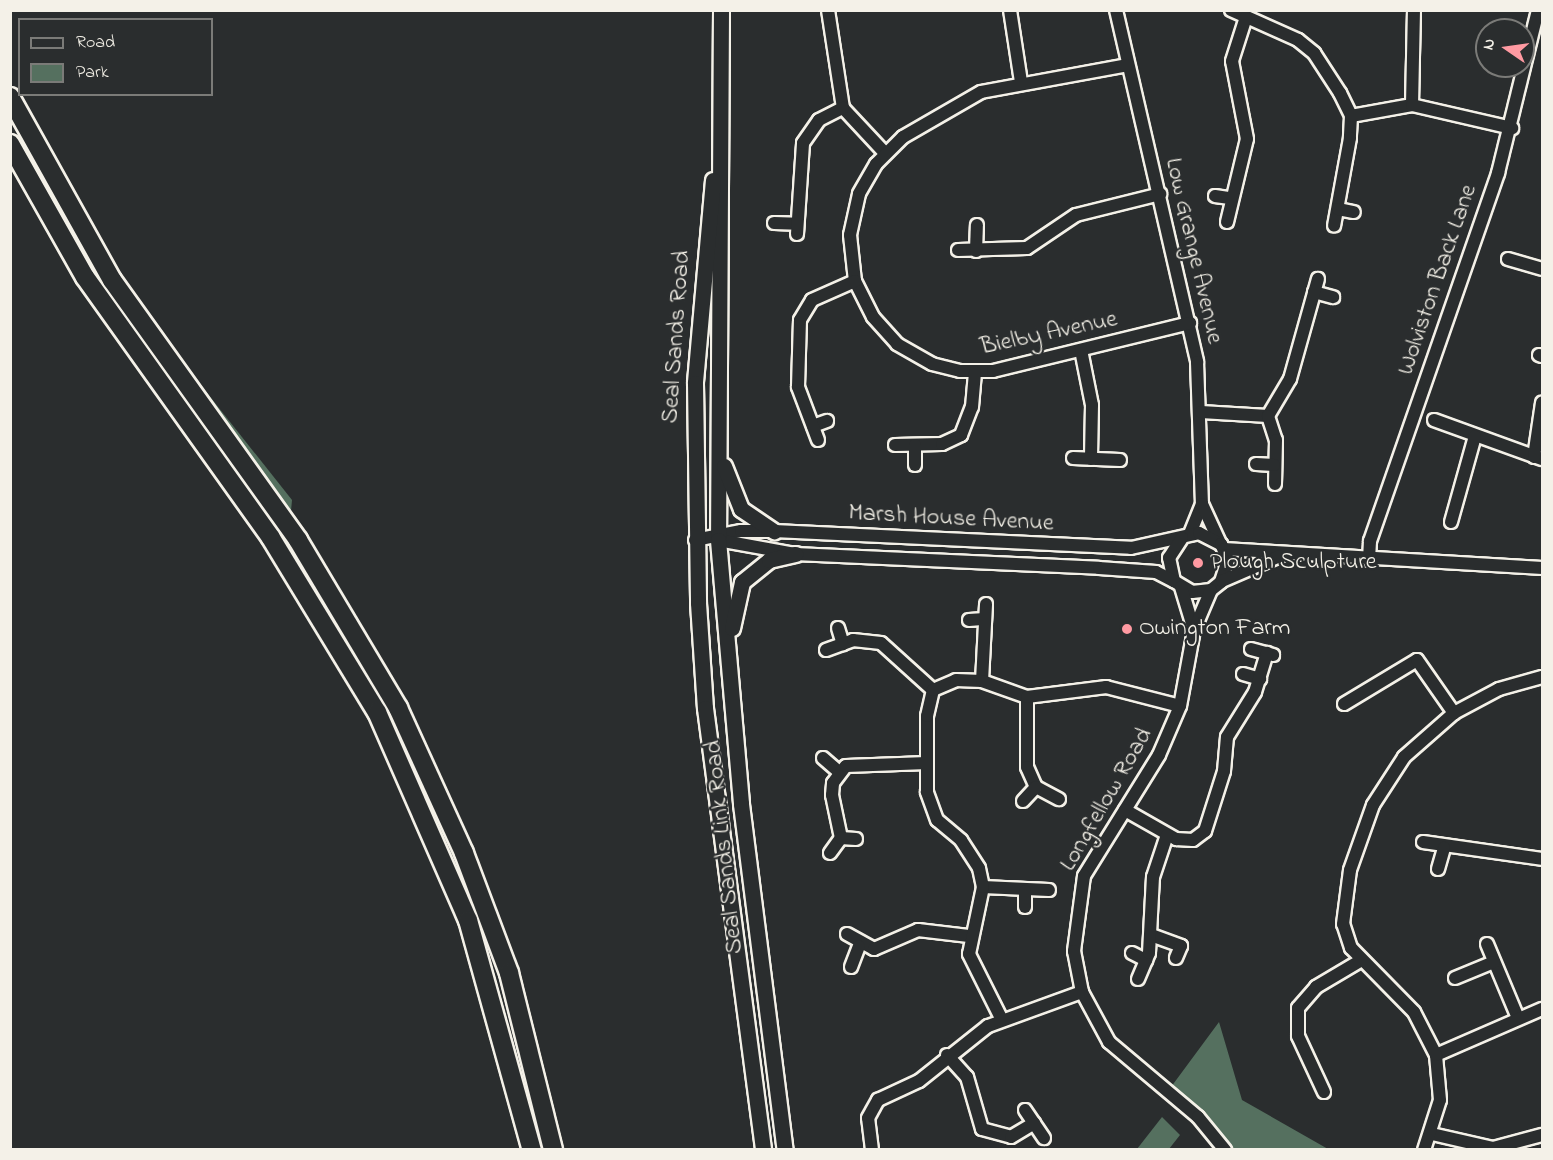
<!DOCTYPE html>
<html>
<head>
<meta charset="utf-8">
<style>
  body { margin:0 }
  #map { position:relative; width:1553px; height:1160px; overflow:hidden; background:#2a2d2e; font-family:"Indie Flower",sans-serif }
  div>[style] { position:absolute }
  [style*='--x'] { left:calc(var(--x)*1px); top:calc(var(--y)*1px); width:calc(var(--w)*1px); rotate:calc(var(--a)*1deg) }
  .green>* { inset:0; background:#55705f }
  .roads { filter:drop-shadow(2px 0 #f4f1e8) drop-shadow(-2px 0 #f4f1e8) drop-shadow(0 2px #f4f1e8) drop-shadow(0 -2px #f4f1e8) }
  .minor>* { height:12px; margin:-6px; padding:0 6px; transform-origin:6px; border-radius:6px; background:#2a2d2e }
  .major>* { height:15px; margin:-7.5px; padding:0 7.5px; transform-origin:7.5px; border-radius:7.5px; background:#2a2d2e }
  .highway>* { height:18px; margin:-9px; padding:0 9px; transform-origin:9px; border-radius:9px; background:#2a2d2e }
  .dots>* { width:16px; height:16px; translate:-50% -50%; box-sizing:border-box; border:3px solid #2a2d2e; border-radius:50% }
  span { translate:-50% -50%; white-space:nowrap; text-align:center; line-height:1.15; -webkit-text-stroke:4.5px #2a2d2e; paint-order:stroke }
  .street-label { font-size:24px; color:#f4f1e8 }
  .poi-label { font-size:24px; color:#f4f1e8 }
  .left { translate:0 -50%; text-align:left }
  .frame { position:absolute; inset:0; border:12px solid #f4f1e8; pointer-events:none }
  .legend { position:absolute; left:18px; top:18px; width:195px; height:78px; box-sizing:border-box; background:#2a2d2e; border:2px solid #7b7b78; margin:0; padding:8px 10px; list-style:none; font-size:18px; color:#f4f1e8 }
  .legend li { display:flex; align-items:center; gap:12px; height:30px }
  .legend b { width:30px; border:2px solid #7b7b78 }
  .north { position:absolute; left:1475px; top:18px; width:60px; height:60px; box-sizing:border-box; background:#2a2d2e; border:2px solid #7b7b78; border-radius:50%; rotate:283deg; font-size:16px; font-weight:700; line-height:24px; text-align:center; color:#f4f1e8 }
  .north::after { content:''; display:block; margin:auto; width:21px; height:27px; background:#ff9aa2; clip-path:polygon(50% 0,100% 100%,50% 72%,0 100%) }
</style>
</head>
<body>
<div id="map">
  <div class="green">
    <i style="clip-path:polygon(169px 345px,292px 500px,291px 511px,287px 510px)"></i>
    <i style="clip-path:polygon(1219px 1022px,1242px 1100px,1328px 1149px,1234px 1149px,1206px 1115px,1171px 1087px)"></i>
    <i style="clip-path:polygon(1162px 1117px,1180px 1135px,1169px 1149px,1137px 1149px)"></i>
  </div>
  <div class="roads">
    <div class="minor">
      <i style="--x:828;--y:10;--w:99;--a:81.3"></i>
      <i style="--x:843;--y:108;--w:62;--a:47"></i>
      <i style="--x:1010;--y:10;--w:73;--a:81.3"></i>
      <i style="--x:1116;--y:10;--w:361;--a:77"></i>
      <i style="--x:1197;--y:362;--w:142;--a:88"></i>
      <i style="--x:1202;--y:504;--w:32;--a:112"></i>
      <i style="--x:1231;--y:10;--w:73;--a:24.1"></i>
      <i style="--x:1298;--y:40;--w:21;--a:39"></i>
      <i style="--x:1314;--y:53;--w:48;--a:57"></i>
      <i style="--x:1340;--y:93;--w:25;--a:64"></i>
      <i style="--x:1351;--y:116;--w:22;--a:93"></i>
      <i style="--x:1350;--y:138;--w:89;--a:100.3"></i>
      <i style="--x:1128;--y:65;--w:149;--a:169.6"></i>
      <i style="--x:981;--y:92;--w:90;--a:150"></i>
      <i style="--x:903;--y:137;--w:38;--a:135"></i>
      <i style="--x:876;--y:164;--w:34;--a:120"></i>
      <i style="--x:859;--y:194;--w:42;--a:102.4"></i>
      <i style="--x:850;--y:235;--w:46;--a:83.8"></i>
      <i style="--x:855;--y:281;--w:40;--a:63.4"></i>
      <i style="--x:873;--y:317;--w:36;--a:48"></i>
      <i style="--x:897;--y:344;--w:40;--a:29.7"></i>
      <i style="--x:932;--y:364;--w:29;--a:14"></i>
      <i style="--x:960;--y:371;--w:33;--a:0"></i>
      <i style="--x:993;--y:371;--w:203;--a:-13.7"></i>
      <i style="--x:1412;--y:105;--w:95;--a:-88.8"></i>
      <i style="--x:1351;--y:116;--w:62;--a:-10.2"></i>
      <i style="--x:1412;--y:105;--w:103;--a:13"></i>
      <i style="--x:1215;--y:196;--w:15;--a:8"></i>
      <i style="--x:1338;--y:209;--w:16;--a:11"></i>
      <i style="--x:1227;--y:222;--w:85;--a:-76.5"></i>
      <i style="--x:1247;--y:139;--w:79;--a:-100.9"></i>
      <i style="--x:1232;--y:61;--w:46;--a:-72.3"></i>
      <i style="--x:774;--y:223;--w:23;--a:2"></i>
      <i style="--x:797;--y:234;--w:91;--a:-86.2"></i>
      <i style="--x:803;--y:143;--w:28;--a:-55"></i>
      <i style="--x:819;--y:120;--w:27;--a:-27"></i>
      <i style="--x:958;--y:250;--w:69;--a:-1.7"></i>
      <i style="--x:1027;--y:248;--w:59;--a:-34"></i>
      <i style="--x:1076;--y:215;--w:87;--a:-14"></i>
      <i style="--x:976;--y:251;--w:26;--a:-88"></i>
      <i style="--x:1508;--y:259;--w:35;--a:16"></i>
      <i style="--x:1314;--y:292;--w:20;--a:15"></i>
      <i style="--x:1081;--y:350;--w:56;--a:78.7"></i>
      <i style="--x:1092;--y:405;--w:54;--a:91.1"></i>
      <i style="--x:1539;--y:355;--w:3;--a:18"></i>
      <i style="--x:1201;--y:412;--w:67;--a:3.4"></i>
      <i style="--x:1268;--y:416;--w:43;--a:-59.3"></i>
      <i style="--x:1290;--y:379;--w:104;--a:-74.4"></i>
      <i style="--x:1268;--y:416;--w:25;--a:72"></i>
      <i style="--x:1276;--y:440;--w:44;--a:91.3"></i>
      <i style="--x:1434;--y:420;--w:115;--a:19.9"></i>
      <i style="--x:813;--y:426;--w:15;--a:-20"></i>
      <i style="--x:818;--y:440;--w:57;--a:-110.7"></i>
      <i style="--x:798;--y:387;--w:67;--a:-88.3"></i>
      <i style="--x:800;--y:320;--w:23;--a:-59"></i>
      <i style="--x:812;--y:300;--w:47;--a:-23.8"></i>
      <i style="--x:895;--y:445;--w:47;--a:-1.2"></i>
      <i style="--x:942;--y:444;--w:21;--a:-25"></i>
      <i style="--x:961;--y:435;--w:30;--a:-69"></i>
      <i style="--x:972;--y:407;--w:35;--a:-85"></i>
      <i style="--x:1534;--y:457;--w:55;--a:-81.6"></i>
      <i style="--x:1073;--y:458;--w:47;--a:2.4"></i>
      <i style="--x:1256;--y:464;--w:18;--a:3"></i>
      <i style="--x:915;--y:465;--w:20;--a:-90"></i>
      <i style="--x:1202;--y:504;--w:41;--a:65.3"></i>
      <i style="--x:1451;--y:522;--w:89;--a:-74.4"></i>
      <i style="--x:695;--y:540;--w:47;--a:-11.1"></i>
      <i style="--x:741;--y:531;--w:33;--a:0"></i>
      <i style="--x:774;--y:531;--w:357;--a:2.7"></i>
      <i style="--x:1131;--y:548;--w:70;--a:-12.4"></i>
      <i style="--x:1199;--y:533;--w:25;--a:27"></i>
      <i style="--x:1221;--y:544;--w:17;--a:66"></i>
      <i style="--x:1228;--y:560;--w:23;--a:108"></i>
      <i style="--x:1221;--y:582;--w:13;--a:141"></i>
      <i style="--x:1211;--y:590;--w:19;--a:174"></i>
      <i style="--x:1192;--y:592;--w:21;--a:-149"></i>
      <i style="--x:1174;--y:581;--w:24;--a:-102"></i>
      <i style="--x:1169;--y:558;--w:24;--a:-57"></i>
      <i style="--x:718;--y:540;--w:78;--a:10.3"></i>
      <i style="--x:795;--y:554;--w:304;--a:2.6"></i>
      <i style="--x:1099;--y:568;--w:57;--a:4"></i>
      <i style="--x:1156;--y:572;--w:20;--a:27"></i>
      <i style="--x:1224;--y:549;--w:319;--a:3.4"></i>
      <i style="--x:1369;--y:560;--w:19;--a:-87"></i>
      <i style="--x:1370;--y:541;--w:390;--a:-70.8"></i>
      <i style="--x:1498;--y:173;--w:168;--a:-76.2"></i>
      <i style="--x:1222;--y:581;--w:63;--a:-23.3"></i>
      <i style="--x:1181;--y:587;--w:45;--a:73.2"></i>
      <i style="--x:1194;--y:630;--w:77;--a:100.4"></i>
      <i style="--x:1180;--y:706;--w:53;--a:113.2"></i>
      <i style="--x:1159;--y:755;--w:142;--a:121.8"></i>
      <i style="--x:1084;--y:876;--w:76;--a:97.6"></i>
      <i style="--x:1074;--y:951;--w:42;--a:79"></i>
      <i style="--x:1082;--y:992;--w:57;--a:61.6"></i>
      <i style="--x:1109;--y:1042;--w:116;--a:40.1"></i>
      <i style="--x:1198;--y:1117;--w:43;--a:50.7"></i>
      <i style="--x:969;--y:620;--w:16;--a:-4"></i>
      <i style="--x:838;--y:628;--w:17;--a:73"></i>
      <i style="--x:1194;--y:630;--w:43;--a:-67"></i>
      <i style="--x:1251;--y:649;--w:23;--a:15"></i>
      <i style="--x:826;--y:650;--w:29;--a:-20"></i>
      <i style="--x:853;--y:640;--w:28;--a:6"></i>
      <i style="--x:881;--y:643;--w:70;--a:42.1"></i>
      <i style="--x:1243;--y:674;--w:18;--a:16"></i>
      <i style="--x:982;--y:681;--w:77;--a:-87"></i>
      <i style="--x:1027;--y:697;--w:70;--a:90"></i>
      <i style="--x:1027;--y:767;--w:22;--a:66"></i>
      <i style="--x:1036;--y:787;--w:26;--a:28"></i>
      <i style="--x:1344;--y:704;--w:85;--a:-31.1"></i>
      <i style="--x:1417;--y:660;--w:65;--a:55.1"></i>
      <i style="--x:823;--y:758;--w:21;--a:41"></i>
      <i style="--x:1023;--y:801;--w:19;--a:-47"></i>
      <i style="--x:1125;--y:810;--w:59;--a:29.6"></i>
      <i style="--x:1176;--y:839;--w:17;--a:3"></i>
      <i style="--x:1193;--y:840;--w:15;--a:-37"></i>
      <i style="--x:1205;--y:831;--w:63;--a:-72.4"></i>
      <i style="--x:1224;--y:771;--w:34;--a:-85"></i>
      <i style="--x:1227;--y:737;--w:53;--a:-58.1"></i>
      <i style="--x:1255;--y:692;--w:41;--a:-72.9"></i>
      <i style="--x:841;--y:838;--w:44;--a:-101.8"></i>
      <i style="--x:832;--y:795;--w:12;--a:-85"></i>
      <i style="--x:833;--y:783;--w:21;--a:-53"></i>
      <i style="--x:846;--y:766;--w:81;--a:-2.1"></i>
      <i style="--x:1423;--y:842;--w:120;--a:8.1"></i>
      <i style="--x:830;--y:853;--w:19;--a:-54"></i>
      <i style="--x:841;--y:838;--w:15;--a:4"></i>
      <i style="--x:1438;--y:869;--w:22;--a:-74"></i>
      <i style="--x:983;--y:887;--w:66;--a:2.6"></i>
      <i style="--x:1025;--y:907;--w:16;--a:-90"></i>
      <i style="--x:847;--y:934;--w:31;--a:29"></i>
      <i style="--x:874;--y:949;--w:48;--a:-23.4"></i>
      <i style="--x:918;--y:930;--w:51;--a:6.7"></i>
      <i style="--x:1151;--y:935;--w:32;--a:20"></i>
      <i style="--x:1181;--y:946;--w:13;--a:113"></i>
      <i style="--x:1487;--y:944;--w:80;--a:67.3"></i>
      <i style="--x:1132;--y:953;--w:16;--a:27"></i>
      <i style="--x:851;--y:967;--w:22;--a:-69"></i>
      <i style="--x:1455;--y:978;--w:42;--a:-22.3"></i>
      <i style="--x:1138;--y:979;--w:28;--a:-67"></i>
      <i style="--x:1149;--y:953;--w:76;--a:-87"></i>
      <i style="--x:1153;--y:877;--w:44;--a:-71.6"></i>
      <i style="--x:1002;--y:1020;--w:74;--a:-116.6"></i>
      <i style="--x:969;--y:954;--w:68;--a:-78.2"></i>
      <i style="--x:983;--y:887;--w:19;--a:-102"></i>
      <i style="--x:979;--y:868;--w:33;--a:-123"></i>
      <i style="--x:961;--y:840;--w:31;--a:-140"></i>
      <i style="--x:937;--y:820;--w:30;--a:-110"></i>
      <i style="--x:927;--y:792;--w:76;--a:-90"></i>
      <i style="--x:927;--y:716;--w:27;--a:-77"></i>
      <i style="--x:933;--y:690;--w:25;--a:-23"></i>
      <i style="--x:956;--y:680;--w:26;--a:2"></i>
      <i style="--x:982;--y:681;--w:48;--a:19.6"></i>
      <i style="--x:1027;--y:697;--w:80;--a:-7.2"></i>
      <i style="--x:1106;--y:687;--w:76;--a:14.4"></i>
      <i style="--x:947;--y:1055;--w:30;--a:48"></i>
      <i style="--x:967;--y:1077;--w:54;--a:73.9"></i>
      <i style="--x:982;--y:1129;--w:30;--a:15"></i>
      <i style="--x:1011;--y:1137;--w:27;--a:-31"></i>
      <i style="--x:1436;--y:1055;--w:116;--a:-23.5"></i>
      <i style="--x:1324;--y:1092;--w:62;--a:-114.9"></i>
      <i style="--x:1298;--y:1036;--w:28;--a:-90"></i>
      <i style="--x:1298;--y:1008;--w:28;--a:-49"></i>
      <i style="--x:1316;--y:987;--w:51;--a:-30.6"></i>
      <i style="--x:1025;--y:1110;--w:34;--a:56"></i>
      <i style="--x:1432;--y:1134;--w:63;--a:12.9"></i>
      <i style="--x:1493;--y:1148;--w:51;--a:-14.9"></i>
      <i style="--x:872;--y:1150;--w:32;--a:-97"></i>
      <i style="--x:868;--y:1118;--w:21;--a:-61"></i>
      <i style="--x:878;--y:1100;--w:45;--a:-24.9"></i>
      <i style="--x:919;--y:1081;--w:88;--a:-38.6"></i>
      <i style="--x:988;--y:1026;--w:100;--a:-19.9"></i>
      <i style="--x:1424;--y:1150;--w:52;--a:-72.3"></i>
      <i style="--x:1440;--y:1100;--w:45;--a:-95.1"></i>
      <i style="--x:1436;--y:1055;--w:48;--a:-117.1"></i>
      <i style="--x:1414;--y:1012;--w:90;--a:-134.5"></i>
      <i style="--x:1351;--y:948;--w:25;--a:-108"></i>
      <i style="--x:1343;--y:924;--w:54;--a:-82.6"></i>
      <i style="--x:1350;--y:870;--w:69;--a:-70.5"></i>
      <i style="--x:1373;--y:805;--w:57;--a:-57.1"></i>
      <i style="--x:1404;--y:757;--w:67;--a:-41.3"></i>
      <i style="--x:1454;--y:713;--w:51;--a:-28.1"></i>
      <i style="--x:1499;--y:689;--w:45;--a:-15.6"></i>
    </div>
    <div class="major">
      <i style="--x:721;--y:10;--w:530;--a:90.32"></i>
      <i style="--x:718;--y:540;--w:265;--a:85"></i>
      <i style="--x:741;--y:804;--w:349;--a:82.8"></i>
      <i style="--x:713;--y:180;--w:204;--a:95.1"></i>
      <i style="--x:695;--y:383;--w:220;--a:89.2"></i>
      <i style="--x:698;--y:603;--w:105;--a:86.2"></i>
      <i style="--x:705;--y:708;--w:446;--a:82.5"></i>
      <i style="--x:724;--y:466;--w:46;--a:68.4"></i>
      <i style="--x:741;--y:509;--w:40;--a:34"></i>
      <i style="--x:732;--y:628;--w:47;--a:-77.7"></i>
      <i style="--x:742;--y:582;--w:35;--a:-39"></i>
      <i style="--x:769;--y:560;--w:27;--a:-13"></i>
    </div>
    <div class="highway">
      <i style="--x:10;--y:97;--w:210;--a:60.9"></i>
      <i style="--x:112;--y:280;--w:320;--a:54.4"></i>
      <i style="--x:298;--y:540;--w:196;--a:59.2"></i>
      <i style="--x:398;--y:708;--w:159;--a:65.5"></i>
      <i style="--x:464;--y:853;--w:128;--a:69.4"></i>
      <i style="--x:509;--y:973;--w:182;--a:76"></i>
      <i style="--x:10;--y:144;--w:153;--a:60.6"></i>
      <i style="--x:85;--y:277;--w:320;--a:54.5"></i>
      <i style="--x:271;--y:538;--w:204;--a:58.7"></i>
      <i style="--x:377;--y:712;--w:227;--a:66.4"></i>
      <i style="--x:468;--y:920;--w:239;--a:74.5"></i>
    </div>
  </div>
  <div class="dots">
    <i style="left:1198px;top:563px;background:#ff9aa2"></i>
    <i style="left:1127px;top:629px;background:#ff9aa2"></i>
  </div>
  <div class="street-label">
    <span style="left:1193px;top:251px;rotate:77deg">Low Grange Avenue</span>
    <span style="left:1438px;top:280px;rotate:-71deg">Wolviston Back Lane</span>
    <span style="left:1049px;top:334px;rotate:-12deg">Bielby Avenue</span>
    <span style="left:677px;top:337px;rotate:-86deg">Seal Sands Road</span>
    <span style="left:951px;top:519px;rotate:3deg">Marsh House Avenue</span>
    <span style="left:1107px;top:800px;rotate:-60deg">Longfellow Road</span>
    <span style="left:725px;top:847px;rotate:-96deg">Seal Sands Link Road</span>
  </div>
  <div class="poi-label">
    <span class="left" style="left:1210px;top:563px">Plough Sculpture</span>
    <span class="left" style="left:1139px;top:629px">Owington Farm</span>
  </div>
  <div class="frame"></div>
  <ul class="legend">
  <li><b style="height:8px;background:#2a2d2e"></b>Road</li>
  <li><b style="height:16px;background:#55705f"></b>Park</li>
  </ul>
  <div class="north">N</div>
</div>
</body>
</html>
